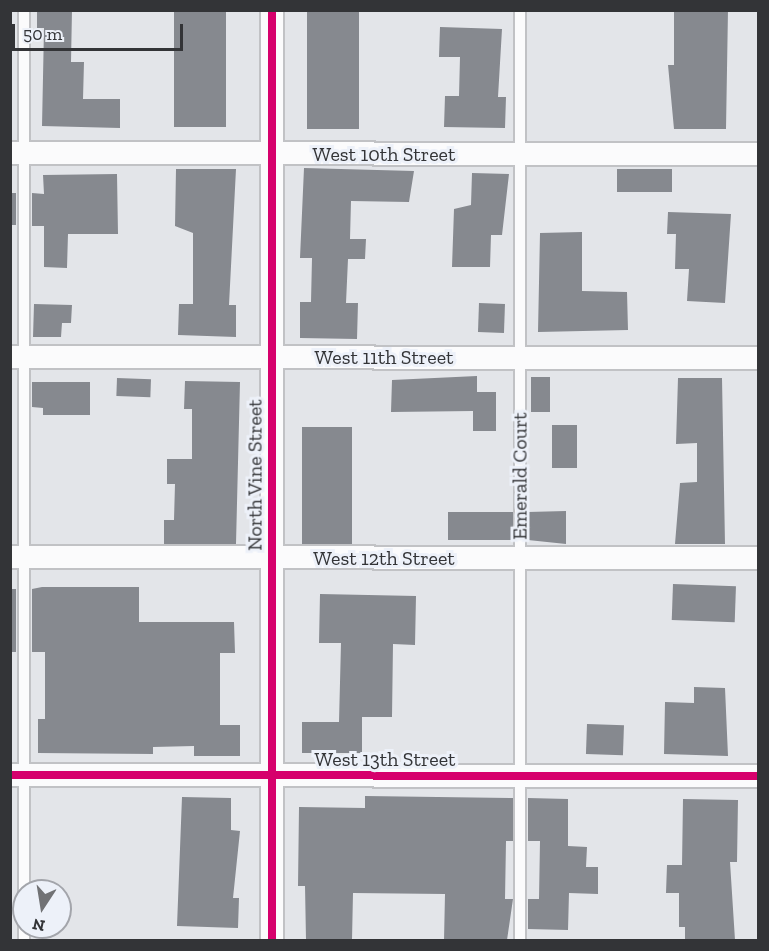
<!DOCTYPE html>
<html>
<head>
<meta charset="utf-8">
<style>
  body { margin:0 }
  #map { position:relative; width:769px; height:951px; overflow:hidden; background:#e3e5e9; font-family:"Zilla Slab",serif }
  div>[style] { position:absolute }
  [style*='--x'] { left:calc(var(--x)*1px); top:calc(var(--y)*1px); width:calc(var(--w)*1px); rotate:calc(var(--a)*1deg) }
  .building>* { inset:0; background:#86898f; transform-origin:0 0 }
  .roads { filter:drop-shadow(2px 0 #c1c2c5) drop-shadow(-2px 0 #c1c2c5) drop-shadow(0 2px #c1c2c5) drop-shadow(0 -2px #c1c2c5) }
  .service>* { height:10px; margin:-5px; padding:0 5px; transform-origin:5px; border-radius:5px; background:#fbfbfc }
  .minor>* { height:22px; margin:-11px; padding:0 11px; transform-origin:11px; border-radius:11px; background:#fbfbfc }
  .cycleway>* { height:8px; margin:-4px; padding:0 4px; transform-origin:4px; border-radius:4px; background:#d6006c }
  span { translate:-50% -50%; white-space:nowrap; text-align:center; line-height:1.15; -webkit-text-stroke:6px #edf1f9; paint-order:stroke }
  .street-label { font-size:20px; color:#333437 }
  .frame { position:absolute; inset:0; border:12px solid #333437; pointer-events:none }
  .north { position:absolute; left:12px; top:879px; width:60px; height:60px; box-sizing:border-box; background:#edf1f9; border:2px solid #a3a5ab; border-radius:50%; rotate:192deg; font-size:16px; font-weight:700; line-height:24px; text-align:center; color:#333437 }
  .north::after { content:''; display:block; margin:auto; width:21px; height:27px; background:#717275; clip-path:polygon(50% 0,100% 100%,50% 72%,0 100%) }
  .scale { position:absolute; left:12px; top:24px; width:171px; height:27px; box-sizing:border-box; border:3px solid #333437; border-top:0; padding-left:8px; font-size:18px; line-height:21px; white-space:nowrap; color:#333437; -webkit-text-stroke:4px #edf1f9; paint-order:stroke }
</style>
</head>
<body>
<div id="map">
  <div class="building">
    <i style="clip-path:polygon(37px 10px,72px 10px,71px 62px,84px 62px,83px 99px,120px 99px,120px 128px,42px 126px,44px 28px,37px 28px)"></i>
    <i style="left:174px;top:10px;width:52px;height:117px"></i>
    <i style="left:307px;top:10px;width:52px;height:119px"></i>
    <i style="clip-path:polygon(674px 10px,728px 10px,726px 129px,674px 129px,668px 65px,674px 65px)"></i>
    <i style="clip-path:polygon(440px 27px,502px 29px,498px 97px,506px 97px,505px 128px,444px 127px,445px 96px,459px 96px,460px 57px,439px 57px)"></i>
    <i style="clip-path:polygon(304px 168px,414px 171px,409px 202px,351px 201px,350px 239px,366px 239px,365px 259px,348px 259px,346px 303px,358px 303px,357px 339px,300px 338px,300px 302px,311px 302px,312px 258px,300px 258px)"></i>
    <i style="clip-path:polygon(176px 169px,236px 169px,229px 305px,236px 305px,236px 337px,178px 335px,179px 304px,193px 304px,193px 233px,175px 226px)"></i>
    <i style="left:617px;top:169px;width:55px;height:23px"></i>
    <i style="clip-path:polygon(472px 173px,509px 174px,502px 235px,491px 235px,490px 267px,452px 267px,454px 209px,471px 205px)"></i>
    <i style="clip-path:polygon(117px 174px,118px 234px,68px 234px,67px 268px,44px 267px,44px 226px,32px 226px,32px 193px,44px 194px,43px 175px)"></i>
    <i style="left:10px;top:193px;width:6px;height:32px"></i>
    <i style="clip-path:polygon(668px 212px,731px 214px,725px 303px,687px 301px,689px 269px,675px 269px,676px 234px,667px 234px)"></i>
    <i style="clip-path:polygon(582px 232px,582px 291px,627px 292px,628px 330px,538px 332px,540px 233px)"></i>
    <i style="left:479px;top:303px;width:26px;height:29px;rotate:2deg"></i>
    <i style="clip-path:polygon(34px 304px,72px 305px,71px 323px,62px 323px,61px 337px,33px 337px)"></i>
    <i style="clip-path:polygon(477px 376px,477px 392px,496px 392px,496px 431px,473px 431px,473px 411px,391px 412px,392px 380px)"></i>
    <i style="left:531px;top:377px;width:19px;height:35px"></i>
    <i style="left:117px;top:378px;width:34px;height:18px;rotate:2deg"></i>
    <i style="clip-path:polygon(678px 378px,722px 378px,725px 544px,675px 544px,680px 483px,697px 482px,697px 443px,676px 444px)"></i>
    <i style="clip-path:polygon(185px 381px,240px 382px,236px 544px,164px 544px,164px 520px,174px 520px,175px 484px,167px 484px,167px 459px,192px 459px,192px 409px,184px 409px)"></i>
    <i style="clip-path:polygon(32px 382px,90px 382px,90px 415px,43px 415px,43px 408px,32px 407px)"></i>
    <i style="left:552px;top:425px;width:25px;height:43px"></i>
    <i style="left:352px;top:427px;width:117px;height:50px;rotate:90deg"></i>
    <i style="clip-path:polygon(566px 511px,566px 544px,528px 540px,528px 512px)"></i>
    <i style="left:513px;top:512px;width:28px;height:65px;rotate:90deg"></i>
    <i style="left:673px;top:584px;width:63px;height:36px;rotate:2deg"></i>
    <i style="clip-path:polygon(42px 587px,139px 587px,139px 622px,234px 622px,235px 653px,220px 653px,220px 725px,240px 725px,240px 756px,194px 756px,194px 746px,153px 747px,153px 754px,38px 753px,38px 719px,45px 719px,45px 652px,32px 652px,32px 589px)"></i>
    <i style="left:10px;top:589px;width:6px;height:63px"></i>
    <i style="clip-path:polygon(320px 594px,416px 596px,415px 645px,393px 644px,392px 717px,362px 717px,362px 753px,302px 753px,302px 722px,339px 722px,341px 643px,319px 643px)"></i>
    <i style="clip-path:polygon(694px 687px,725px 688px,728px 756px,664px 754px,665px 702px,694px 703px)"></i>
    <i style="left:587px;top:724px;width:37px;height:30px;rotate:2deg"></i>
    <i style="clip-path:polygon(365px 796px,513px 798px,513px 841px,506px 841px,505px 899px,513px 899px,507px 940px,444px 940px,445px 894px,353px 893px,352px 940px,306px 940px,305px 886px,298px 886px,299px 807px,365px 808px)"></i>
    <i style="clip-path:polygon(182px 797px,231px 798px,231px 830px,240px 831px,233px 898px,239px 898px,238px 928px,177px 926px)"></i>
    <i style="clip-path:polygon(528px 798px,568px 799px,568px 846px,587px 847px,586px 867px,598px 867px,598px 894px,569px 893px,568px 930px,528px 929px,528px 899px,539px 899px,540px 841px,528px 841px)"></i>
    <i style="clip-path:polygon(683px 799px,738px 800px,737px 862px,730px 862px,735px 940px,685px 940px,685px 927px,679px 927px,679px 893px,666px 893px,667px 865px,682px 865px)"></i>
  </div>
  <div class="roads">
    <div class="service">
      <i style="--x:24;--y:940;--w:930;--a:-90"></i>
      <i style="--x:520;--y:940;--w:930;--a:-90"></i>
    </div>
    <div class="minor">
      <i style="--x:10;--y:153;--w:748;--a:0.08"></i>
      <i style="--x:10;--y:357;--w:748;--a:0.08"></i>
      <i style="--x:10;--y:557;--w:748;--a:0.08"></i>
      <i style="--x:10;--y:775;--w:748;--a:0.08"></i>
      <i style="--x:272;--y:940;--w:930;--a:-90"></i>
    </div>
  </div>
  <div class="cycleway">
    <i style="--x:10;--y:775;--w:748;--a:0.08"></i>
    <i style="--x:272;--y:940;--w:930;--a:-90"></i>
  </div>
  <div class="street-label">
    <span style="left:384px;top:154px">West 10th Street</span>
    <span style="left:384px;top:357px">West 11th Street</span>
    <span style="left:255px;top:475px;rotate:-90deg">North Vine Street</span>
    <span style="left:520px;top:476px;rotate:-90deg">Emerald Court</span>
    <span style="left:384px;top:558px">West 12th Street</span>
    <span style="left:385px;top:759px">West 13th Street</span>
  </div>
  <div class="frame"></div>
  <div class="north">N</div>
  <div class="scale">50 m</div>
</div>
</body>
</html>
